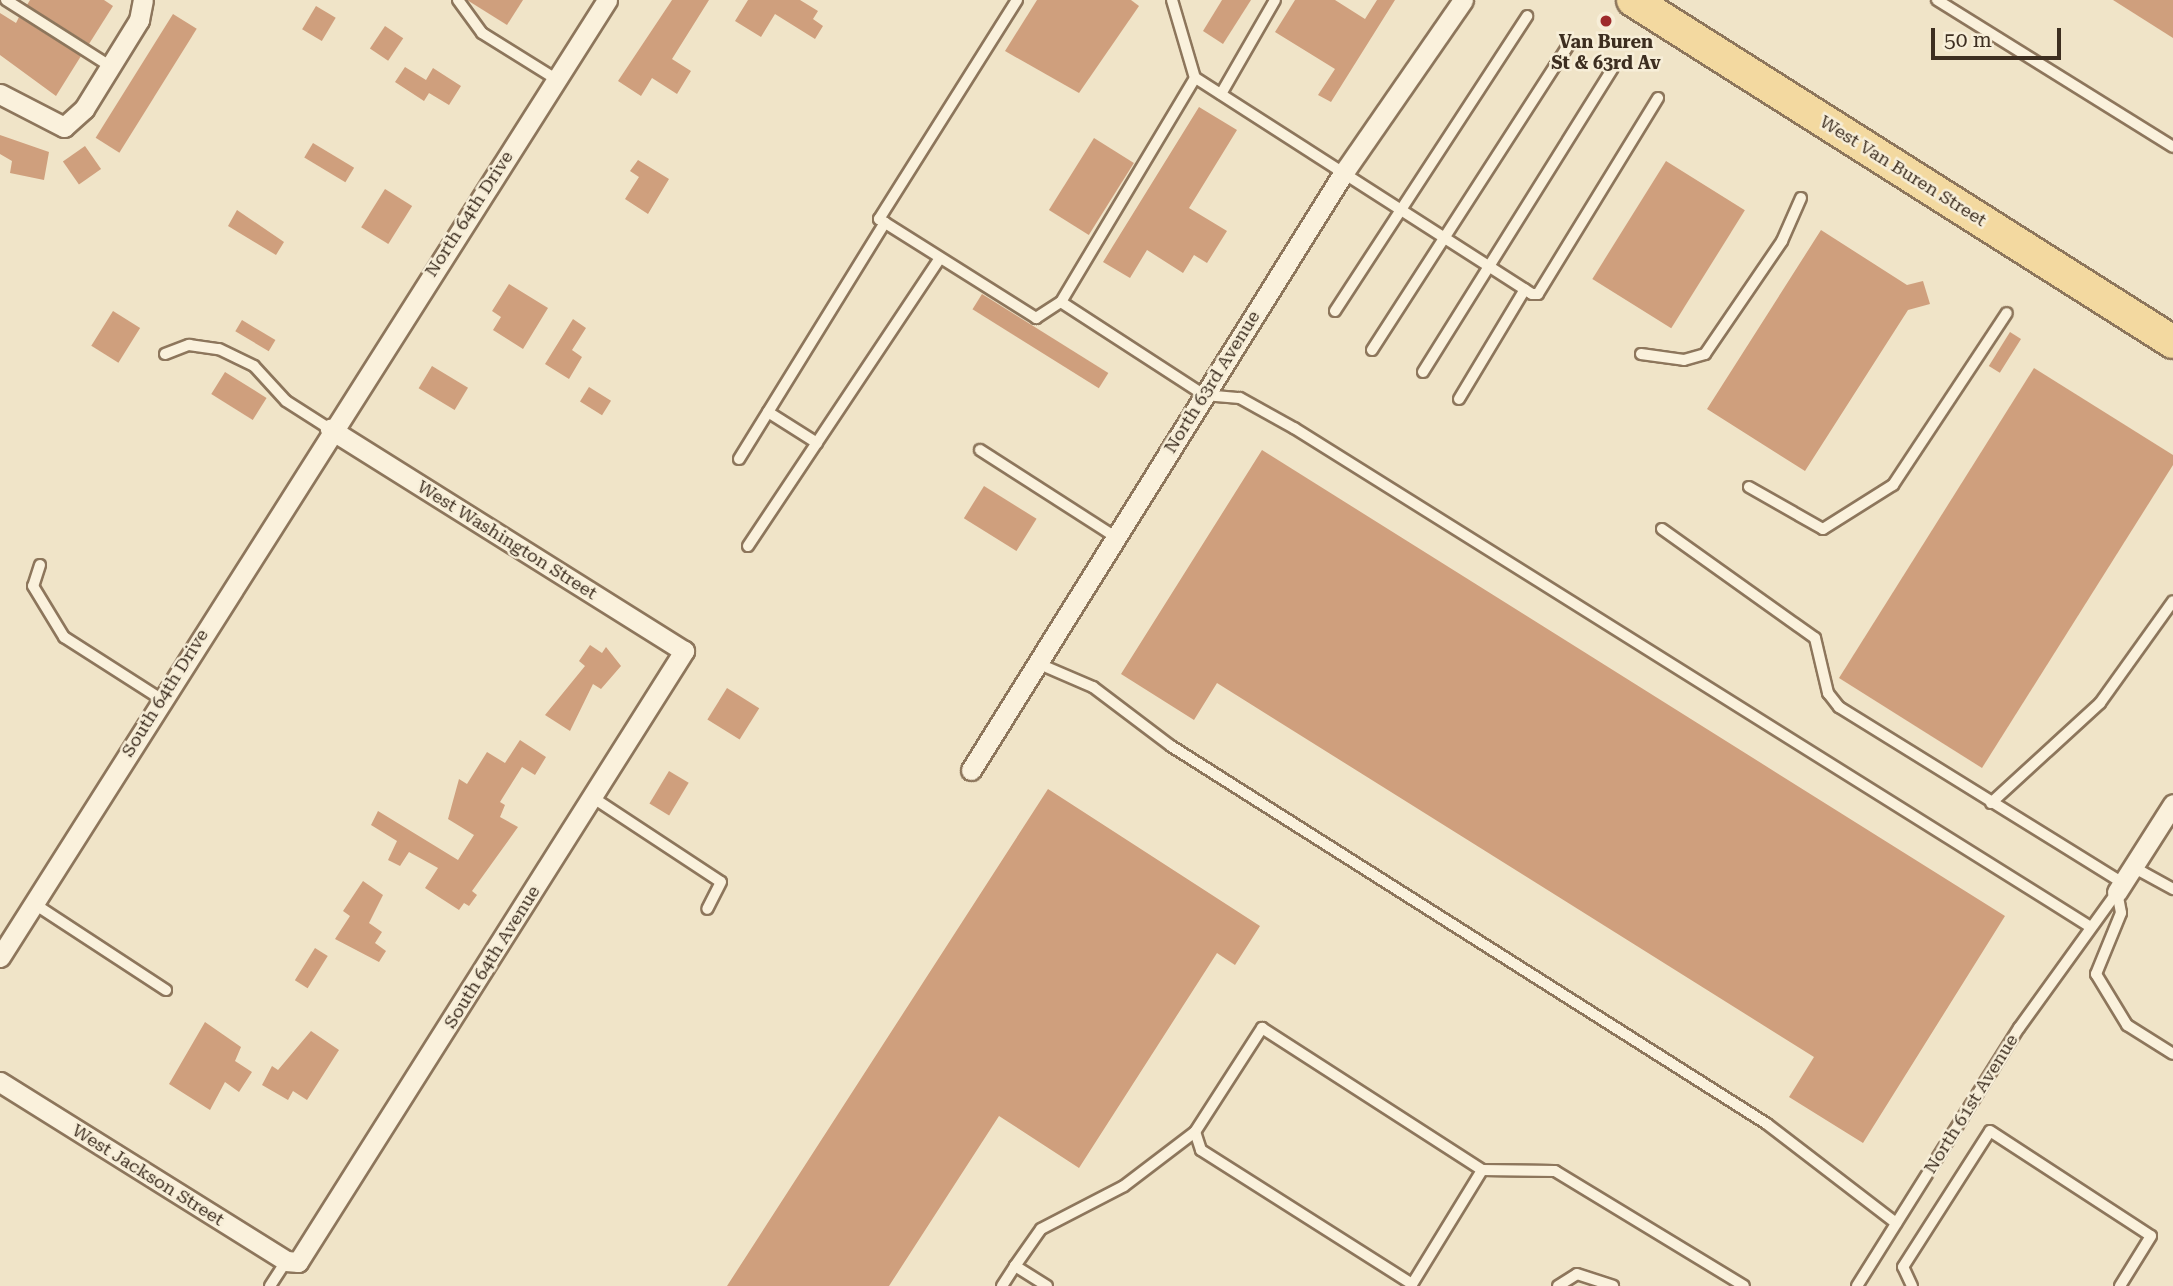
<!DOCTYPE html>
<html>
<head>
<meta charset="utf-8">
<style>
  body { margin:0 }
  #map { position:relative; width:2173px; height:1286px; overflow:hidden; background:#f0e4c8; font-family:"Roboto Serif",serif }
  div>[style] { position:absolute }
  [style*='--x'] { left:calc(var(--x)*1px); top:calc(var(--y)*1px); width:calc(var(--w)*1px); rotate:calc(var(--a)*1deg) }
  .building>* { inset:0; background:#cf9f7d; transform-origin:0 0 }
  .roads { filter:drop-shadow(2px 0 #8d765c) drop-shadow(-2px 0 #8d765c) drop-shadow(0 2px #8d765c) drop-shadow(0 -2px #8d765c) }
  .service>* { height:10px; margin:-5px; padding:0 5px; transform-origin:5px; border-radius:5px; background:#faf1dc }
  .minor>* { height:19px; margin:-9.5px; padding:0 9.5px; transform-origin:9.5px; border-radius:9.5px; background:#faf1dc }
  .primary>* { height:32px; margin:-16px; padding:0 16px; transform-origin:16px; border-radius:16px; background:#f3d9a0 }
  .dots>* { width:19px; height:19px; translate:-50% -50%; box-sizing:border-box; border:4px solid #f7eed8; border-radius:50% }
  span { translate:-50% -50%; white-space:nowrap; text-align:center; line-height:1.15; -webkit-text-stroke:5px #f7eed8; paint-order:stroke }
  .poi-label { font-size:18px; color:#3d2e20; font-weight:700 }
  .street-label { font-size:18px; color:#3d2e20 }
  .scale { position:absolute; left:1931px; top:28px; width:130px; height:32px; box-sizing:border-box; border:4px solid #3d2e20; border-top:0; padding-left:9px; font-size:21px; line-height:24px; white-space:nowrap; color:#3d2e20; -webkit-text-stroke:5px #f7eed8; paint-order:stroke }
</style>
</head>
<body>
<div id="map">
  <div class="building">
    <i style="clip-path:polygon(30px 0,104px 0,113px 6px,89px 44px,27px 5px)"></i>
    <i style="clip-path:polygon(467px 0,523px 0,507px 25px)"></i>
    <i style="clip-path:polygon(672px 0,709px 0,672px 59px,691px 71px,677px 94px,652px 78px,641px 96px,618px 81px)"></i>
    <i style="clip-path:polygon(748px 0,800px 0,818px 11px,813px 19px,823px 26px,815px 39px,775px 14px,761px 37px,735px 21px)"></i>
    <i style="clip-path:polygon(1037px 0,1131px 0,1139px 6px,1079px 93px,1005px 51px)"></i>
    <i style="clip-path:polygon(1222px 0,1251px 0,1223px 44px,1203px 31px)"></i>
    <i style="clip-path:polygon(1295px 0,1335px 0,1365px 19px,1377px 0,1395px 0,1331px 102px,1318px 95px,1335px 69px,1275px 32px)"></i>
    <i style="clip-path:polygon(2113px 0,2173px 0,2173px 38px)"></i>
    <i style="left:316px;top:6px;width:23px;height:27px;rotate:31deg"></i>
    <i style="clip-path:polygon(0 13px,16px 23px,19px 17px,81px 56px,56px 96px,0 55px)"></i>
    <i style="left:173px;top:14px;width:28px;height:146px;rotate:32deg"></i>
    <i style="left:385px;top:26px;width:22px;height:27px;rotate:34deg"></i>
    <i style="clip-path:polygon(405px 67px,426px 80px,433px 68px,461px 86px,449px 105px,429px 93px,424px 101px,395px 82px)"></i>
    <i style="clip-path:polygon(1199px 107px,1237px 130px,1189px 208px,1227px 231px,1207px 263px,1194px 255px,1183px 273px,1147px 250px,1130px 278px,1103px 262px)"></i>
    <i style="clip-path:polygon(0 135px,49px 152px,44px 180px,10px 173px,12px 161px,0 154px)"></i>
    <i style="left:1094px;top:138px;width:47px;height:85px;rotate:32deg"></i>
    <i style="left:313px;top:143px;width:48px;height:17px;rotate:31deg"></i>
    <i style="left:85px;top:146px;width:28px;height:27px;rotate:55deg"></i>
    <i style="clip-path:polygon(638px 160px,669px 179px,648px 214px,625px 199px,639px 177px,630px 171px)"></i>
    <i style="left:1666px;top:161px;width:93px;height:139px;rotate:32deg"></i>
    <i style="left:385px;top:189px;width:32px;height:45px;rotate:32deg"></i>
    <i style="clip-path:polygon(237px 210px,284px 242px,276px 255px,228px 226px)"></i>
    <i style="clip-path:polygon(1821px 230px,1907px 285px,1923px 281px,1930px 304px,1908px 310px,1805px 471px,1707px 409px)"></i>
    <i style="clip-path:polygon(509px 284px,548px 308px,523px 349px,493px 330px,501px 317px,492px 311px)"></i>
    <i style="left:982px;top:294px;width:149px;height:18px;rotate:32deg"></i>
    <i style="left:113px;top:311px;width:32px;height:41px;rotate:32deg"></i>
    <i style="clip-path:polygon(573px 319px,586px 328px,572px 350px,582px 357px,569px 379px,545px 364px)"></i>
    <i style="left:242px;top:320px;width:39px;height:13px;rotate:31deg"></i>
    <i style="left:2010px;top:332px;width:13px;height:40px;rotate:32deg"></i>
    <i style="left:432px;top:366px;width:42px;height:26px;rotate:31deg"></i>
    <i style="clip-path:polygon(2034px 368px,2173px 455px,2173px 465px,1982px 768px,1839px 678px)"></i>
    <i style="left:225px;top:372px;width:49px;height:26px;rotate:32deg"></i>
    <i style="left:589px;top:387px;width:26px;height:17px;rotate:32deg"></i>
    <i style="clip-path:polygon(1262px 450px,2005px 916px,1863px 1143px,1789px 1097px,1814px 1057px,1217px 683px,1194px 720px,1121px 674px)"></i>
    <i style="left:984px;top:486px;width:62px;height:38px;rotate:32deg"></i>
    <i style="clip-path:polygon(590px 645px,602px 653px,606px 647px,621px 666px,601px 689px,593px 684px,570px 731px,545px 715px,585px 666px,579px 661px)"></i>
    <i style="left:727px;top:688px;width:38px;height:37px;rotate:32deg"></i>
    <i style="clip-path:polygon(520px 740px,546px 757px,535px 775px,522px 767px,500px 802px,505px 805px,500px 817px,518px 827px,472px 891px,477px 895px,469px 906px,464px 903px,459px 910px,425px 888px,438px 868px,409px 852px,400px 866px,388px 860px,397px 841px,371px 825px,378px 811px,458px 860px,474px 835px,448px 819px,459px 779px,467px 784px,487px 752px,505px 763px)"></i>
    <i style="left:669px;top:771px;width:23px;height:38px;rotate:31deg"></i>
    <i style="clip-path:polygon(1048px 789px,1260px 926px,1235px 965px,1217px 953px,1079px 1168px,999px 1116px,889px 1286px,727px 1286px)"></i>
    <i style="clip-path:polygon(363px 881px,383px 895px,369px 923px,382px 932px,375px 943px,386px 951px,379px 962px,335px 939px,350px 916px,343px 911px)"></i>
    <i style="left:315px;top:948px;width:15px;height:38px;rotate:32deg"></i>
    <i style="clip-path:polygon(205px 1022px,241px 1047px,235px 1061px,252px 1072px,239px 1092px,225px 1082px,210px 1110px,169px 1084px)"></i>
    <i style="clip-path:polygon(311px 1031px,339px 1050px,307px 1100px,293px 1091px,288px 1100px,262px 1085px,272px 1066px,278px 1070px)"></i>
  </div>
  <div class="roads">
    <div class="service">
      <i style="--x:6;--y:0;--w:123;--a:32.4"></i>
      <i style="--x:458;--y:0;--w:41;--a:54"></i>
      <i style="--x:482;--y:33;--w:87;--a:31.9"></i>
      <i style="--x:1017;--y:0;--w:259;--a:122.2"></i>
      <i style="--x:879;--y:219;--w:186;--a:32.2"></i>
      <i style="--x:1036;--y:318;--w:30;--a:-33"></i>
      <i style="--x:1172;--y:0;--w:81;--a:73.6"></i>
      <i style="--x:1937;--y:0;--w:278;--a:31.9"></i>
      <i style="--x:1221;--y:94;--w:108;--a:-60.1"></i>
      <i style="--x:1658;--y:98;--w:230;--a:121.5"></i>
      <i style="--x:1538;--y:294;--w:6;--a:180"></i>
      <i style="--x:1532;--y:294;--w:400;--a:-147.3"></i>
      <i style="--x:1195;--y:78;--w:261;--a:120.9"></i>
      <i style="--x:1061;--y:302;--w:171;--a:33"></i>
      <i style="--x:1204;--y:395;--w:36;--a:5"></i>
      <i style="--x:1240;--y:398;--w:62;--a:29.1"></i>
      <i style="--x:1294;--y:428;--w:938;--a:32.06"></i>
      <i style="--x:1335;--y:311;--w:352;--a:-56.9"></i>
      <i style="--x:1372;--y:350;--w:365;--a:-57.2"></i>
      <i style="--x:165;--y:354;--w:26;--a:-21"></i>
      <i style="--x:189;--y:345;--w:30;--a:8"></i>
      <i style="--x:219;--y:349;--w:39;--a:26"></i>
      <i style="--x:254;--y:366;--w:47;--a:47.6"></i>
      <i style="--x:286;--y:401;--w:52;--a:32.5"></i>
      <i style="--x:1641;--y:354;--w:43;--a:7.9"></i>
      <i style="--x:1684;--y:360;--w:22;--a:-16"></i>
      <i style="--x:1705;--y:354;--w:137;--a:-55.7"></i>
      <i style="--x:1782;--y:241;--w:47;--a:-66.2"></i>
      <i style="--x:1423;--y:372;--w:358;--a:-58"></i>
      <i style="--x:1459;--y:399;--w:128;--a:-59"></i>
      <i style="--x:768;--y:412;--w:58;--a:32.3"></i>
      <i style="--x:980;--y:450;--w:159;--a:32.7"></i>
      <i style="--x:739;--y:459;--w:278;--a:-58.3"></i>
      <i style="--x:1749;--y:487;--w:85;--a:29.6"></i>
      <i style="--x:1823;--y:529;--w:83;--a:-32.2"></i>
      <i style="--x:1893;--y:485;--w:206;--a:-56.5"></i>
      <i style="--x:1662;--y:529;--w:188;--a:35.5"></i>
      <i style="--x:1815;--y:638;--w:57;--a:76.7"></i>
      <i style="--x:1828;--y:693;--w:18;--a:52"></i>
      <i style="--x:1839;--y:707;--w:334;--a:31.8"></i>
      <i style="--x:748;--y:546;--w:346;--a:-56.3"></i>
      <i style="--x:40;--y:565;--w:22;--a:108"></i>
      <i style="--x:33;--y:586;--w:60;--a:58.7"></i>
      <i style="--x:64;--y:637;--w:115;--a:32.6"></i>
      <i style="--x:1037;--y:663;--w:61;--a:23.2"></i>
      <i style="--x:1093;--y:687;--w:98;--a:37.1"></i>
      <i style="--x:1171;--y:746;--w:706;--a:32.38"></i>
      <i style="--x:1767;--y:1124;--w:163;--a:37.5"></i>
      <i style="--x:592;--y:797;--w:154;--a:33.4"></i>
      <i style="--x:721;--y:882;--w:30;--a:117"></i>
      <i style="--x:1991;--y:803;--w:148;--a:-42.5"></i>
      <i style="--x:2100;--y:703;--w:125;--a:-54.4"></i>
      <i style="--x:2133;--y:867;--w:46;--a:28.8"></i>
      <i style="--x:2117;--y:892;--w:21;--a:79"></i>
      <i style="--x:2121;--y:913;--w:66;--a:112.3"></i>
      <i style="--x:2096;--y:974;--w:60;--a:58.7"></i>
      <i style="--x:2127;--y:1025;--w:54;--a:32.2"></i>
      <i style="--x:33;--y:903;--w:159;--a:33.2"></i>
      <i style="--x:1412;--y:1284;--w:250;--a:-147.6"></i>
      <i style="--x:1201;--y:1150;--w:19;--a:-108"></i>
      <i style="--x:1195;--y:1132;--w:124;--a:-57.2"></i>
      <i style="--x:1262;--y:1028;--w:262;--a:32.8"></i>
      <i style="--x:270;--y:1286;--w:30;--a:-57"></i>
      <i style="--x:1002;--y:1286;--w:24;--a:-57"></i>
      <i style="--x:1047;--y:1286;--w:38;--a:-148"></i>
      <i style="--x:1015;--y:1266;--w:45;--a:-54.9"></i>
      <i style="--x:1041;--y:1229;--w:93;--a:-27.4"></i>
      <i style="--x:1124;--y:1186;--w:89;--a:-37.3"></i>
      <i style="--x:1411;--y:1286;--w:136;--a:-58.5"></i>
      <i style="--x:1482;--y:1170;--w:73;--a:0.8"></i>
      <i style="--x:1555;--y:1171;--w:221;--a:31.3"></i>
      <i style="--x:1558;--y:1286;--w:22;--a:-32"></i>
      <i style="--x:1577;--y:1274;--w:38;--a:18"></i>
      <i style="--x:1857;--y:1286;--w:305;--a:-57.9"></i>
      <i style="--x:2019;--y:1028;--w:168;--a:-54.2"></i>
      <i style="--x:1912;--y:1286;--w:21;--a:-115"></i>
      <i style="--x:1903;--y:1267;--w:161;--a:-57.4"></i>
      <i style="--x:1990;--y:1131;--w:192;--a:33.1"></i>
      <i style="--x:2151;--y:1236;--w:59;--a:121.8"></i>
    </div>
    <div class="minor">
      <i style="--x:0;--y:94;--w:72;--a:27.3"></i>
      <i style="--x:64;--y:127;--w:27;--a:-42"></i>
      <i style="--x:84;--y:109;--w:105;--a:-58.3"></i>
      <i style="--x:139;--y:20;--w:20;--a:-79"></i>
      <i style="--x:971;--y:770;--w:705;--a:-58.05"></i>
      <i style="--x:1344;--y:172;--w:209;--a:-55.3"></i>
      <i style="--x:2117;--y:892;--w:104;--a:-57.5"></i>
      <i style="--x:0;--y:957;--w:1133;--a:-57.61"></i>
      <i style="--x:0;--y:1082;--w:337;--a:32"></i>
      <i style="--x:286;--y:1261;--w:12;--a:5"></i>
      <i style="--x:298;--y:1262;--w:723;--a:-57.72"></i>
      <i style="--x:684;--y:651;--w:418;--a:-147.9"></i>
    </div>
    <div class="primary">
      <i style="--x:1633;--y:0;--w:639;--a:32.35"></i>
    </div>
  </div>
  <div class="dots">
    <i style="left:1606px;top:21px;background:#9e2a2b"></i>
  </div>
  <div class="poi-label">
    <span style="left:1606px;top:53px">Van Buren<br>St &amp; 63rd Av</span>
  </div>
  <div class="street-label">
    <span style="left:1903px;top:171px;rotate:32deg">West Van Buren Street</span>
    <span style="left:469px;top:214px;rotate:-57deg">North 64th Drive</span>
    <span style="left:1212px;top:382px;rotate:-58deg">North 63rd Avenue</span>
    <span style="left:507px;top:540px;rotate:32deg">West Washington Street</span>
    <span style="left:165px;top:693px;rotate:-58deg">South 64th Drive</span>
    <span style="left:492px;top:957px;rotate:-58deg">South 64th Avenue</span>
    <span style="left:1971px;top:1104px;rotate:-58deg">North 61st Avenue</span>
    <span style="left:148px;top:1175px;rotate:32deg">West Jackson Street</span>
  </div>
  <div class="scale">50 m</div>
</div>
</body>
</html>
